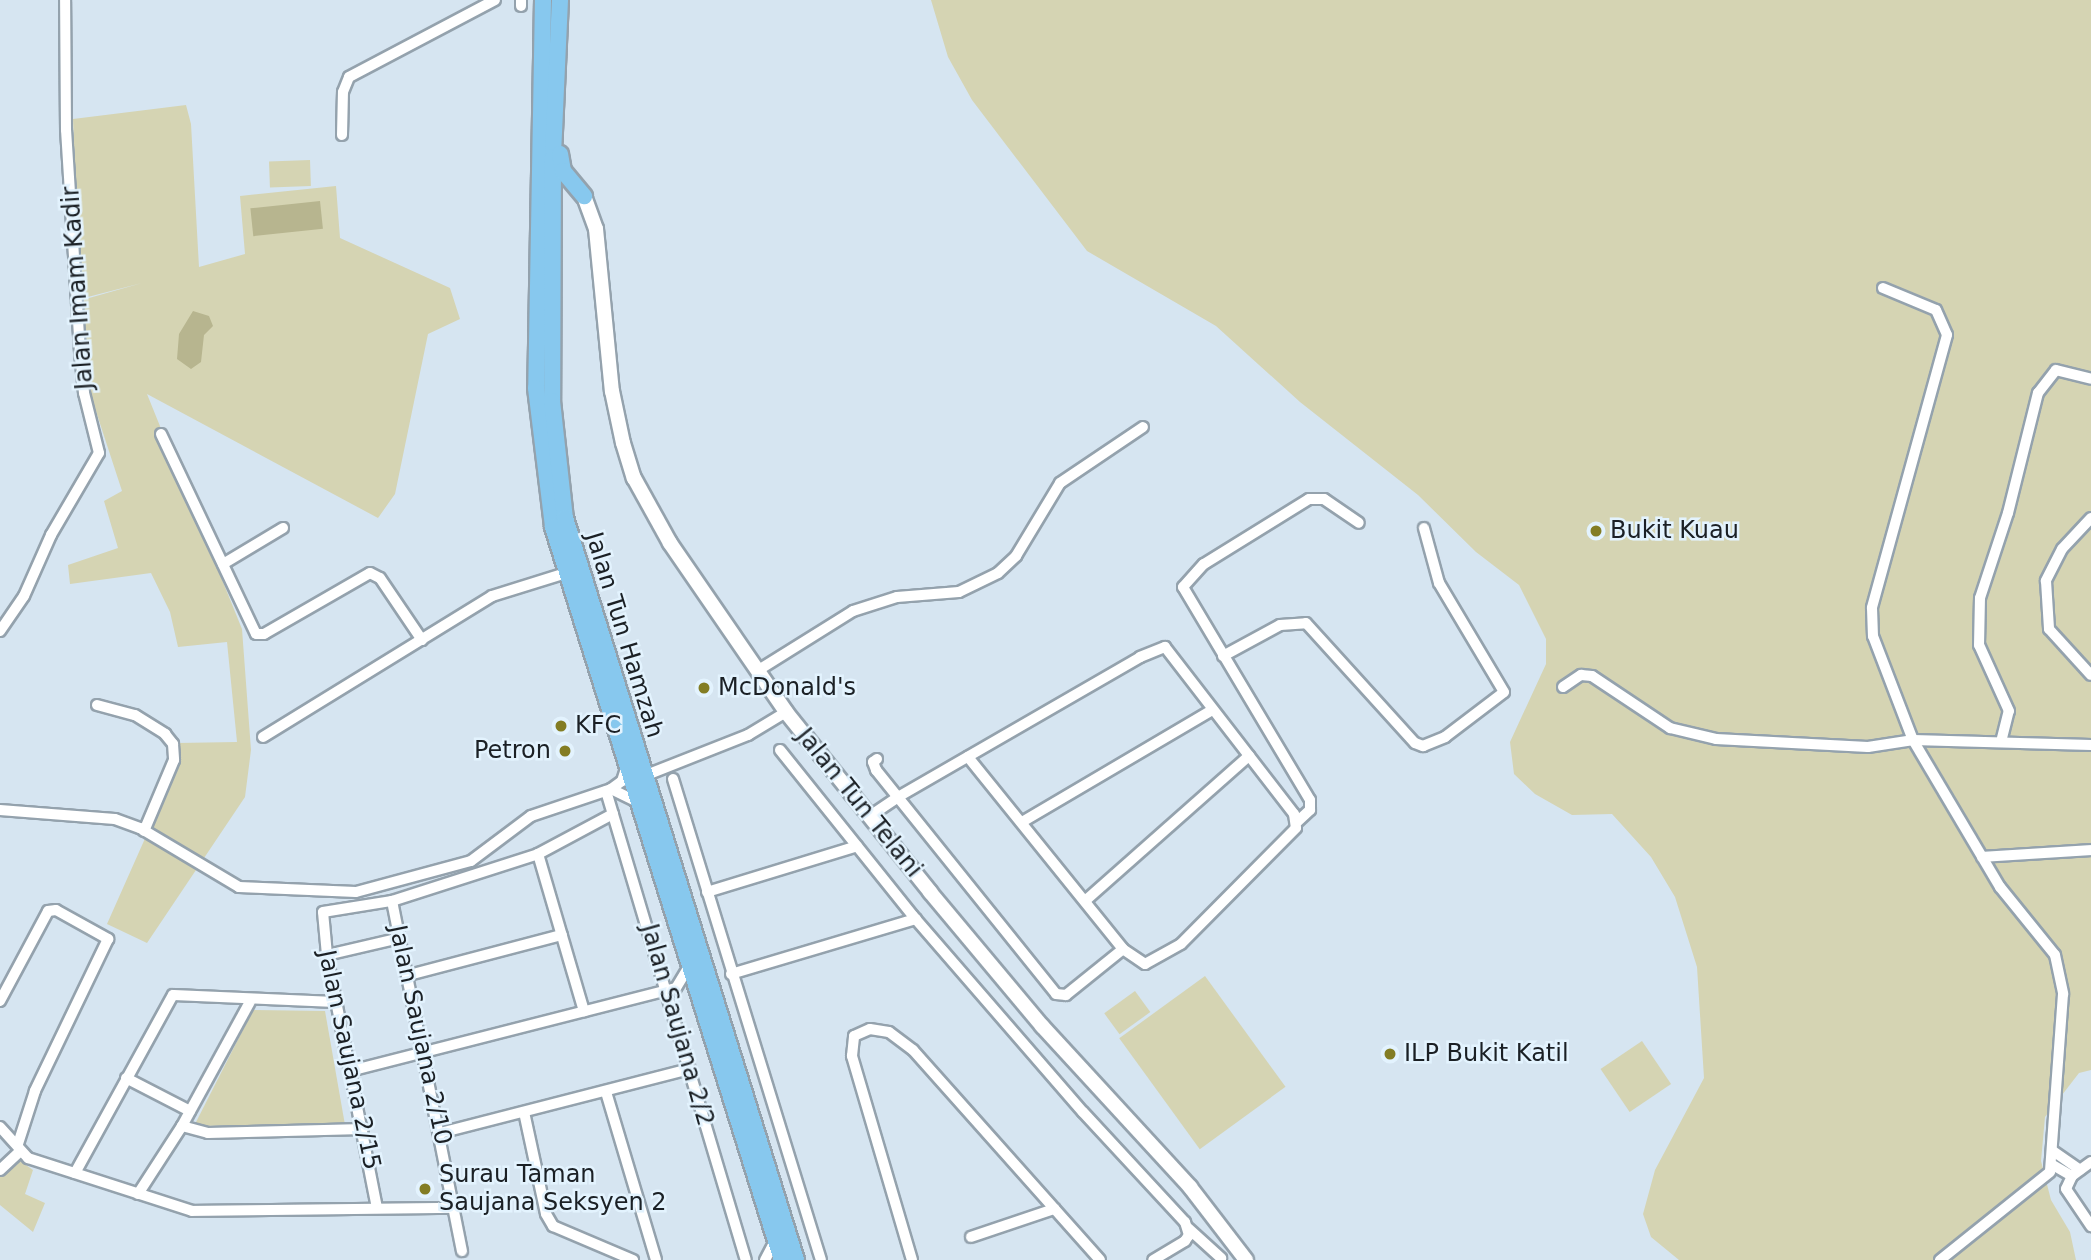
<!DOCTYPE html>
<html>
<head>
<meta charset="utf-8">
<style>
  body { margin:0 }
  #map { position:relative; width:2091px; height:1260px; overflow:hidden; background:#d6e5f1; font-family:"DejaVu Sans",sans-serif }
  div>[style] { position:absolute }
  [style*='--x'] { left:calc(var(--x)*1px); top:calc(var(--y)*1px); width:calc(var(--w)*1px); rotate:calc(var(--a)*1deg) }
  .green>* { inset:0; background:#d5d4b3; transform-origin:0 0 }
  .water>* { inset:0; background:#b7b58f; transform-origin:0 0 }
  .roads { filter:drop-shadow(2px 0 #94a2ad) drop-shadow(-2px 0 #94a2ad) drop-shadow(0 2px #94a2ad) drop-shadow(0 -2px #94a2ad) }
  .street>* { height:10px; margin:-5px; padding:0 5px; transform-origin:5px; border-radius:5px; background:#fff }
  .secondary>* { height:14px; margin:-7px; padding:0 7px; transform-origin:7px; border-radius:7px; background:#fff }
  .primary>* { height:16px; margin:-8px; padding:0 8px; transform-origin:8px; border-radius:8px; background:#87c8ee }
  .dots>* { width:19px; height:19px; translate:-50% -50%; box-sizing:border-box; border:4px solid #e3f3fe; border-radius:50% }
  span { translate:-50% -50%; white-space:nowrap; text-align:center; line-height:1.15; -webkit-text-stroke:5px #e3f3fe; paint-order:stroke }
  .street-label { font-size:24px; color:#1b2025 }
  .poi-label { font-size:24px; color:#1b2025 }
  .left { translate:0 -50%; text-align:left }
  .right { translate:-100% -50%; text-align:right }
</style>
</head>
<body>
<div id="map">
  <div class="green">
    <i style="clip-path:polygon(931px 0,2091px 0,2091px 1070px,2079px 1073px,2045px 1117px,2041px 1161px,2051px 1200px,2070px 1232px,2076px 1260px,1679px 1260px,1651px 1237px,1643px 1214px,1655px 1170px,1704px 1078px,1697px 967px,1675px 897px,1651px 857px,1612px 814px,1572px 815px,1535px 794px,1514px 774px,1510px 742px,1546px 664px,1546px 639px,1519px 585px,1476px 552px,1418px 495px,1300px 402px,1216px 326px,1087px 251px,972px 100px,948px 57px)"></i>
    <i style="clip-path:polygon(186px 105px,191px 124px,199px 267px,245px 254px,240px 196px,336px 186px,340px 238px,450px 288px,460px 319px,428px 334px,395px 494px,378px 518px,147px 394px,242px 629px,251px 750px,245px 797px,147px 943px,107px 924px,179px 762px,177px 743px,237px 742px,227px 642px,178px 647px,170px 612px,151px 573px,70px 584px,68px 565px,118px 548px,104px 501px,122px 491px,90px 393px,82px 300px,142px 283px,80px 299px,73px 119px)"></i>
    <i style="left:310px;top:160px;width:26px;height:41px;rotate:88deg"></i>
    <i style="left:1205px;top:976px;width:137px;height:106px;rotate:54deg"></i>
    <i style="left:1135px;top:991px;width:26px;height:38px;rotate:54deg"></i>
    <i style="clip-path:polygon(253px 1010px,325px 1011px,345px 1125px,194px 1126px)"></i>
    <i style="left:1642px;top:1041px;width:52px;height:50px;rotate:56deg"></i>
    <i style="clip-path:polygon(16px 1158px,33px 1170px,25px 1194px,45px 1203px,33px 1232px,0 1205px,0 1173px)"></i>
  </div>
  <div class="water">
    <i style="left:320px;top:201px;width:28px;height:70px;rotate:84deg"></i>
    <i style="clip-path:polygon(193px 311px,209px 316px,213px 326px,204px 335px,201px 362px,191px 369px,177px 359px,179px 334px)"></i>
  </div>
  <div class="roads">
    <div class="street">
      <i style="--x:521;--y:6;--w:6;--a:-90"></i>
      <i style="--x:342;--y:135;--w:43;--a:-88.7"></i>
      <i style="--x:343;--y:92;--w:16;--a:-68"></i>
      <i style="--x:349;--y:77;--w:165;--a:-27.8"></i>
      <i style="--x:1883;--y:288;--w:57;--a:22.5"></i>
      <i style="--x:1936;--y:310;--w:27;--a:66"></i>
      <i style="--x:1947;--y:335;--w:283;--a:105.4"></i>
      <i style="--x:1872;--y:608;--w:28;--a:88"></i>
      <i style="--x:1873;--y:636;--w:111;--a:69"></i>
      <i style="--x:1913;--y:740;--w:171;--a:59.4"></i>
      <i style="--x:2000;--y:887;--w:87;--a:51"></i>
      <i style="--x:2055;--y:955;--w:40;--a:78"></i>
      <i style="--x:2063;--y:994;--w:178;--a:94.2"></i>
      <i style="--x:2050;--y:1172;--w:141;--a:141.3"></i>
      <i style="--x:161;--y:434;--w:221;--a:64.6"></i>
      <i style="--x:256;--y:634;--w:8;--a:0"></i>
      <i style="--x:264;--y:634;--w:122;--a:-29.9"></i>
      <i style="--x:370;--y:573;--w:11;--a:27"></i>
      <i style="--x:380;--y:578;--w:75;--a:55.9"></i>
      <i style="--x:2091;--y:518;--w:42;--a:133.1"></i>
      <i style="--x:2062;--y:549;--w:36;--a:117"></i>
      <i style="--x:2046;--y:581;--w:48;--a:86.4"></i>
      <i style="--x:2049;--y:629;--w:62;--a:47.6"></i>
      <i style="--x:223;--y:564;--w:70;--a:-31"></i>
      <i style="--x:0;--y:631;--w:42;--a:-55.6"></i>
      <i style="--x:24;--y:596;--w:67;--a:-66.1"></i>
      <i style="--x:51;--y:535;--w:95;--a:-59.7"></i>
      <i style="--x:99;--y:453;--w:62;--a:-104"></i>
      <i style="--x:84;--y:393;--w:41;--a:-95.6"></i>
      <i style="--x:80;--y:352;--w:222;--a:-93.6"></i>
      <i style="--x:66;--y:130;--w:130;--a:-90.4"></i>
      <i style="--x:1223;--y:656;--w:65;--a:-28.5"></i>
      <i style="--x:1280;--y:625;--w:26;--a:-4"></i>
      <i style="--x:1306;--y:623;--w:162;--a:47.8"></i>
      <i style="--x:1415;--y:743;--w:9;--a:21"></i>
      <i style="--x:1423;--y:746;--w:24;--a:-22"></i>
      <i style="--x:1445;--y:737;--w:74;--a:-37.3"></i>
      <i style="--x:1504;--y:692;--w:127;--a:-120.8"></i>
      <i style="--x:1439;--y:583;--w:57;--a:-105.3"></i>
      <i style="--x:757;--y:671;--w:113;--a:-32"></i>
      <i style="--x:853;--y:611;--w:46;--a:-17.7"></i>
      <i style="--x:897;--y:597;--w:62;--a:-4.6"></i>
      <i style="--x:959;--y:592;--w:43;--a:-26"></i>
      <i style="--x:998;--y:573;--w:25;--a:-43"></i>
      <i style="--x:1016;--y:556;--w:85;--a:-58.9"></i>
      <i style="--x:1060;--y:483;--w:100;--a:-34"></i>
      <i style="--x:1563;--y:687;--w:22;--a:-34"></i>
      <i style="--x:1581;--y:675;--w:11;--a:5"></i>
      <i style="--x:1592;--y:676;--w:94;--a:33.7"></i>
      <i style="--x:1670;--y:728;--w:47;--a:13.4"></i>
      <i style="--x:1716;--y:739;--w:152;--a:3"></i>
      <i style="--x:1868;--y:747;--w:46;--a:-8.8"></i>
      <i style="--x:1913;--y:740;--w:178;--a:1.6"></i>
      <i style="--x:97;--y:705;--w:39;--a:15"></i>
      <i style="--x:135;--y:715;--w:36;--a:32"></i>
      <i style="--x:165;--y:734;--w:13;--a:51"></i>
      <i style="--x:173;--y:744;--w:16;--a:86"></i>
      <i style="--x:174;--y:760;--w:77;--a:112.9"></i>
      <i style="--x:263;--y:737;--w:269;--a:-31.6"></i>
      <i style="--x:492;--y:596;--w:77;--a:-17.3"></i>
      <i style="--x:2001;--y:742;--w:32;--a:-76"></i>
      <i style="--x:2009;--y:711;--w:72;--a:-114.4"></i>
      <i style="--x:1979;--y:645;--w:47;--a:-88.8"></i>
      <i style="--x:1980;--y:598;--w:89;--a:-71.8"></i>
      <i style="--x:2008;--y:513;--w:124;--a:-76"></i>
      <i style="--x:2038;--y:393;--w:29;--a:-52"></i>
      <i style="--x:2056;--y:370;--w:36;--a:14"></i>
      <i style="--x:780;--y:750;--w:213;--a:51.3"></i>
      <i style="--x:913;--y:916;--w:259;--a:49.1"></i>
      <i style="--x:1083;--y:1112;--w:150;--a:47.2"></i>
      <i style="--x:1185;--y:1222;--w:14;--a:73"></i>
      <i style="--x:1189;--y:1235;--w:7;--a:124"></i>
      <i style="--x:1185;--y:1241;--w:37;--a:149"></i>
      <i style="--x:877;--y:759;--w:5;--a:143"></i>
      <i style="--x:873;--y:762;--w:9;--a:69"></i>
      <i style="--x:876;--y:770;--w:287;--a:51.2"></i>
      <i style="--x:1056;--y:994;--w:10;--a:6"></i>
      <i style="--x:1066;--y:995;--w:73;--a:-38.9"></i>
      <i style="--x:644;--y:776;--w:112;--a:-21.5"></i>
      <i style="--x:748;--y:735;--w:44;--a:-31.2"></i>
      <i style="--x:673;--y:779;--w:503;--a:72.9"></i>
      <i style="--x:611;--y:789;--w:28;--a:26"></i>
      <i style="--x:606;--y:791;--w:489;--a:73.4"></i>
      <i style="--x:0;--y:810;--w:115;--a:4.5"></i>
      <i style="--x:115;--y:819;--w:27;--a:20"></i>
      <i style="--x:140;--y:828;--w:115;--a:30.8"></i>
      <i style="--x:239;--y:887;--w:117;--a:2.4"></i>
      <i style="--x:356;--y:892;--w:119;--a:-15.1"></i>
      <i style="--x:471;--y:861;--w:75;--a:-36.9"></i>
      <i style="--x:531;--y:816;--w:84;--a:-18.6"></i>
      <i style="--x:611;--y:789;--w:14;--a:-36"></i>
      <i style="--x:622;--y:781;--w:13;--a:-72"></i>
      <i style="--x:870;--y:816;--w:34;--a:-34"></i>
      <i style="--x:898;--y:797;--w:280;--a:-30"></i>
      <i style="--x:1140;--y:657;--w:27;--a:-22"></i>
      <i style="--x:1165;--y:647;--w:211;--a:52.3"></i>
      <i style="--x:1294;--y:814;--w:14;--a:82"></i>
      <i style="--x:1296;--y:828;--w:163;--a:134.8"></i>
      <i style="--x:1181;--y:944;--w:41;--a:150.9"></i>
      <i style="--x:1145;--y:964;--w:27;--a:-146"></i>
      <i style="--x:1123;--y:949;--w:247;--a:-128.9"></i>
      <i style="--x:1022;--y:822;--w:221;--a:-30.5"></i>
      <i style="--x:1297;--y:822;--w:18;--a:-43"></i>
      <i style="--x:1310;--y:810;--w:10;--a:-90"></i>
      <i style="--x:1310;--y:800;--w:248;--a:-120.8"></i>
      <i style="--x:1183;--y:587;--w:31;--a:-48"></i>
      <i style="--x:1204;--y:564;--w:123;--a:-31.8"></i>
      <i style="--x:1309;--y:499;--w:15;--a:0"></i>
      <i style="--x:1324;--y:499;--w:42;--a:34.4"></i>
      <i style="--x:538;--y:854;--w:164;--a:73.7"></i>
      <i style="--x:1982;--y:857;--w:109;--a:-3.7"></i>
      <i style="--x:707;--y:892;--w:157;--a:-17"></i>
      <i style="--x:392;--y:901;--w:357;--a:78.7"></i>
      <i style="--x:1085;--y:901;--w:219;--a:-41.5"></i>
      <i style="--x:327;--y:955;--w:75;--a:-13.1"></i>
      <i style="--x:731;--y:974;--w:193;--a:-16.6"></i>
      <i style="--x:409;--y:975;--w:158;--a:-14.7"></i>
      <i style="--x:0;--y:1001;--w:102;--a:-61.9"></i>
      <i style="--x:48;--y:911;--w:8;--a:-7"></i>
      <i style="--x:56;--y:910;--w:60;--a:29.1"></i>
      <i style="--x:108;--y:939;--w:169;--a:115.7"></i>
      <i style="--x:35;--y:1091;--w:56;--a:107.8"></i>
      <i style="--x:350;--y:1071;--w:336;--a:-14.3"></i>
      <i style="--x:676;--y:988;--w:26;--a:-59"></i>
      <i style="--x:126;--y:1078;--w:72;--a:27.3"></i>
      <i style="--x:606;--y:1092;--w:175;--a:73.4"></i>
      <i style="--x:524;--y:1112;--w:104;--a:77.8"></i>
      <i style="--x:546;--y:1214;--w:14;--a:60"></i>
      <i style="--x:553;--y:1226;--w:87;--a:23"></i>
      <i style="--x:182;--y:1126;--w:27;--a:15"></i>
      <i style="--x:208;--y:1133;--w:155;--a:-1.5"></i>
      <i style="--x:0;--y:1127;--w:42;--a:47.9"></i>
      <i style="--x:28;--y:1158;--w:172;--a:17.9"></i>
      <i style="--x:192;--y:1211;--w:262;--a:-0.7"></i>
      <i style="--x:440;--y:1133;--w:258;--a:-14.4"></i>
      <i style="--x:2053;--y:1151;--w:33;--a:35"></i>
      <i style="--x:2091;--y:1162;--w:24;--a:144"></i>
      <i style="--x:2072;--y:1176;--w:14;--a:115"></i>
      <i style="--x:2066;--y:1189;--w:45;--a:56"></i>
      <i style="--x:2051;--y:1164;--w:24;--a:30"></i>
      <i style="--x:0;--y:1170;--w:26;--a:-43"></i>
      <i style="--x:75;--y:1173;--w:203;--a:-61.2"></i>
      <i style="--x:173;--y:995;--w:163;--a:2.5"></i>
      <i style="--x:138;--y:1194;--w:81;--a:-57.1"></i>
      <i style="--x:182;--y:1126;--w:141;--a:-61.3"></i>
      <i style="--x:377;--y:1208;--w:258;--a:-101.2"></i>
      <i style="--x:327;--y:955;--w:43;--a:-95.3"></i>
      <i style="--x:323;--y:912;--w:70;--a:-9.1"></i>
      <i style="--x:392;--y:901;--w:153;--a:-17.8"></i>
      <i style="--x:538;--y:854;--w:85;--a:-28.1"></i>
      <i style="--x:1188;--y:1228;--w:45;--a:42.3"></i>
      <i style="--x:971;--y:1237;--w:88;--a:-18.6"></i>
      <i style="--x:765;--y:1260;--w:21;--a:-62"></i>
      <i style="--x:912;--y:1260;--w:213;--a:-106.4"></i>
      <i style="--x:852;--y:1056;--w:20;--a:-84"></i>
      <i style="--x:854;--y:1036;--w:17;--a:-24"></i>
      <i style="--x:870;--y:1029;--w:19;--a:9"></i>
      <i style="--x:889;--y:1032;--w:30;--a:37"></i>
      <i style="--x:913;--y:1050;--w:281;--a:48.3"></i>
    </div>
    <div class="secondary">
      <i style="--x:584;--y:196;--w:35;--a:70"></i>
      <i style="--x:596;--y:229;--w:163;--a:84.4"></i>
      <i style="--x:612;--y:391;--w:53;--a:78.1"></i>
      <i style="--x:623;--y:443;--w:37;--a:73"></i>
      <i style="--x:634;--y:478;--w:74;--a:61"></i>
      <i style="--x:670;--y:543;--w:205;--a:55.5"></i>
      <i style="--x:786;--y:712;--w:231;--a:51.3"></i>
      <i style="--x:930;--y:892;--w:175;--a:50.1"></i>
      <i style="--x:1042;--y:1026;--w:219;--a:47.4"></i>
      <i style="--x:1190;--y:1187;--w:92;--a:52.5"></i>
    </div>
    <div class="primary">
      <i style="--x:543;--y:0;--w:388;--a:91"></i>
      <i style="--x:536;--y:388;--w:140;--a:83"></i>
      <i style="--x:553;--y:527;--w:768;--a:72.65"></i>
      <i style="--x:560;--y:0;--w:157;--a:92.6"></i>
      <i style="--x:553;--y:157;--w:244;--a:90.2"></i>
      <i style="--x:552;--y:401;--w:118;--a:83.7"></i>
      <i style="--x:565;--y:518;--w:777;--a:72.71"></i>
      <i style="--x:560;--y:154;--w:17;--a:80"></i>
      <i style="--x:563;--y:171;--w:33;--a:50"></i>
    </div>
  </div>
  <div class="dots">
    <i style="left:1596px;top:531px;background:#837d24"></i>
    <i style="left:704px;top:688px;background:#837d24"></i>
    <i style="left:561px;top:726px;background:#837d24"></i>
    <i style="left:565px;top:751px;background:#837d24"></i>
    <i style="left:1390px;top:1054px;background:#837d24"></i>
    <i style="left:425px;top:1189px;background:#837d24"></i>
  </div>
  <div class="street-label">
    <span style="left:78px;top:288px;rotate:-94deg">Jalan Imam Kadir</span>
    <span style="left:624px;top:635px;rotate:73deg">Jalan Tun Hamzah</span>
    <span style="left:859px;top:803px;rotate:51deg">Jalan Tun Telani</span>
    <span style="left:677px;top:1025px;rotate:74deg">Jalan Saujana 2/2</span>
    <span style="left:420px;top:1035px;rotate:78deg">Jalan Saujana 2/10</span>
    <span style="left:349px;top:1060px;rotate:78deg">Jalan Saujana 2/15</span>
  </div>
  <div class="poi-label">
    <span class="left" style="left:1610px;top:531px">Bukit Kuau</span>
    <span class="left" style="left:718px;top:688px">McDonald's</span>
    <span class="left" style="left:575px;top:726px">KFC</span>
    <span class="right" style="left:551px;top:751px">Petron</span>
    <span class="left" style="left:1404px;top:1054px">ILP Bukit Katil</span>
    <span class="left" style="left:439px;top:1189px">Surau Taman<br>Saujana Seksyen 2</span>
  </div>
</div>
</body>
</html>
